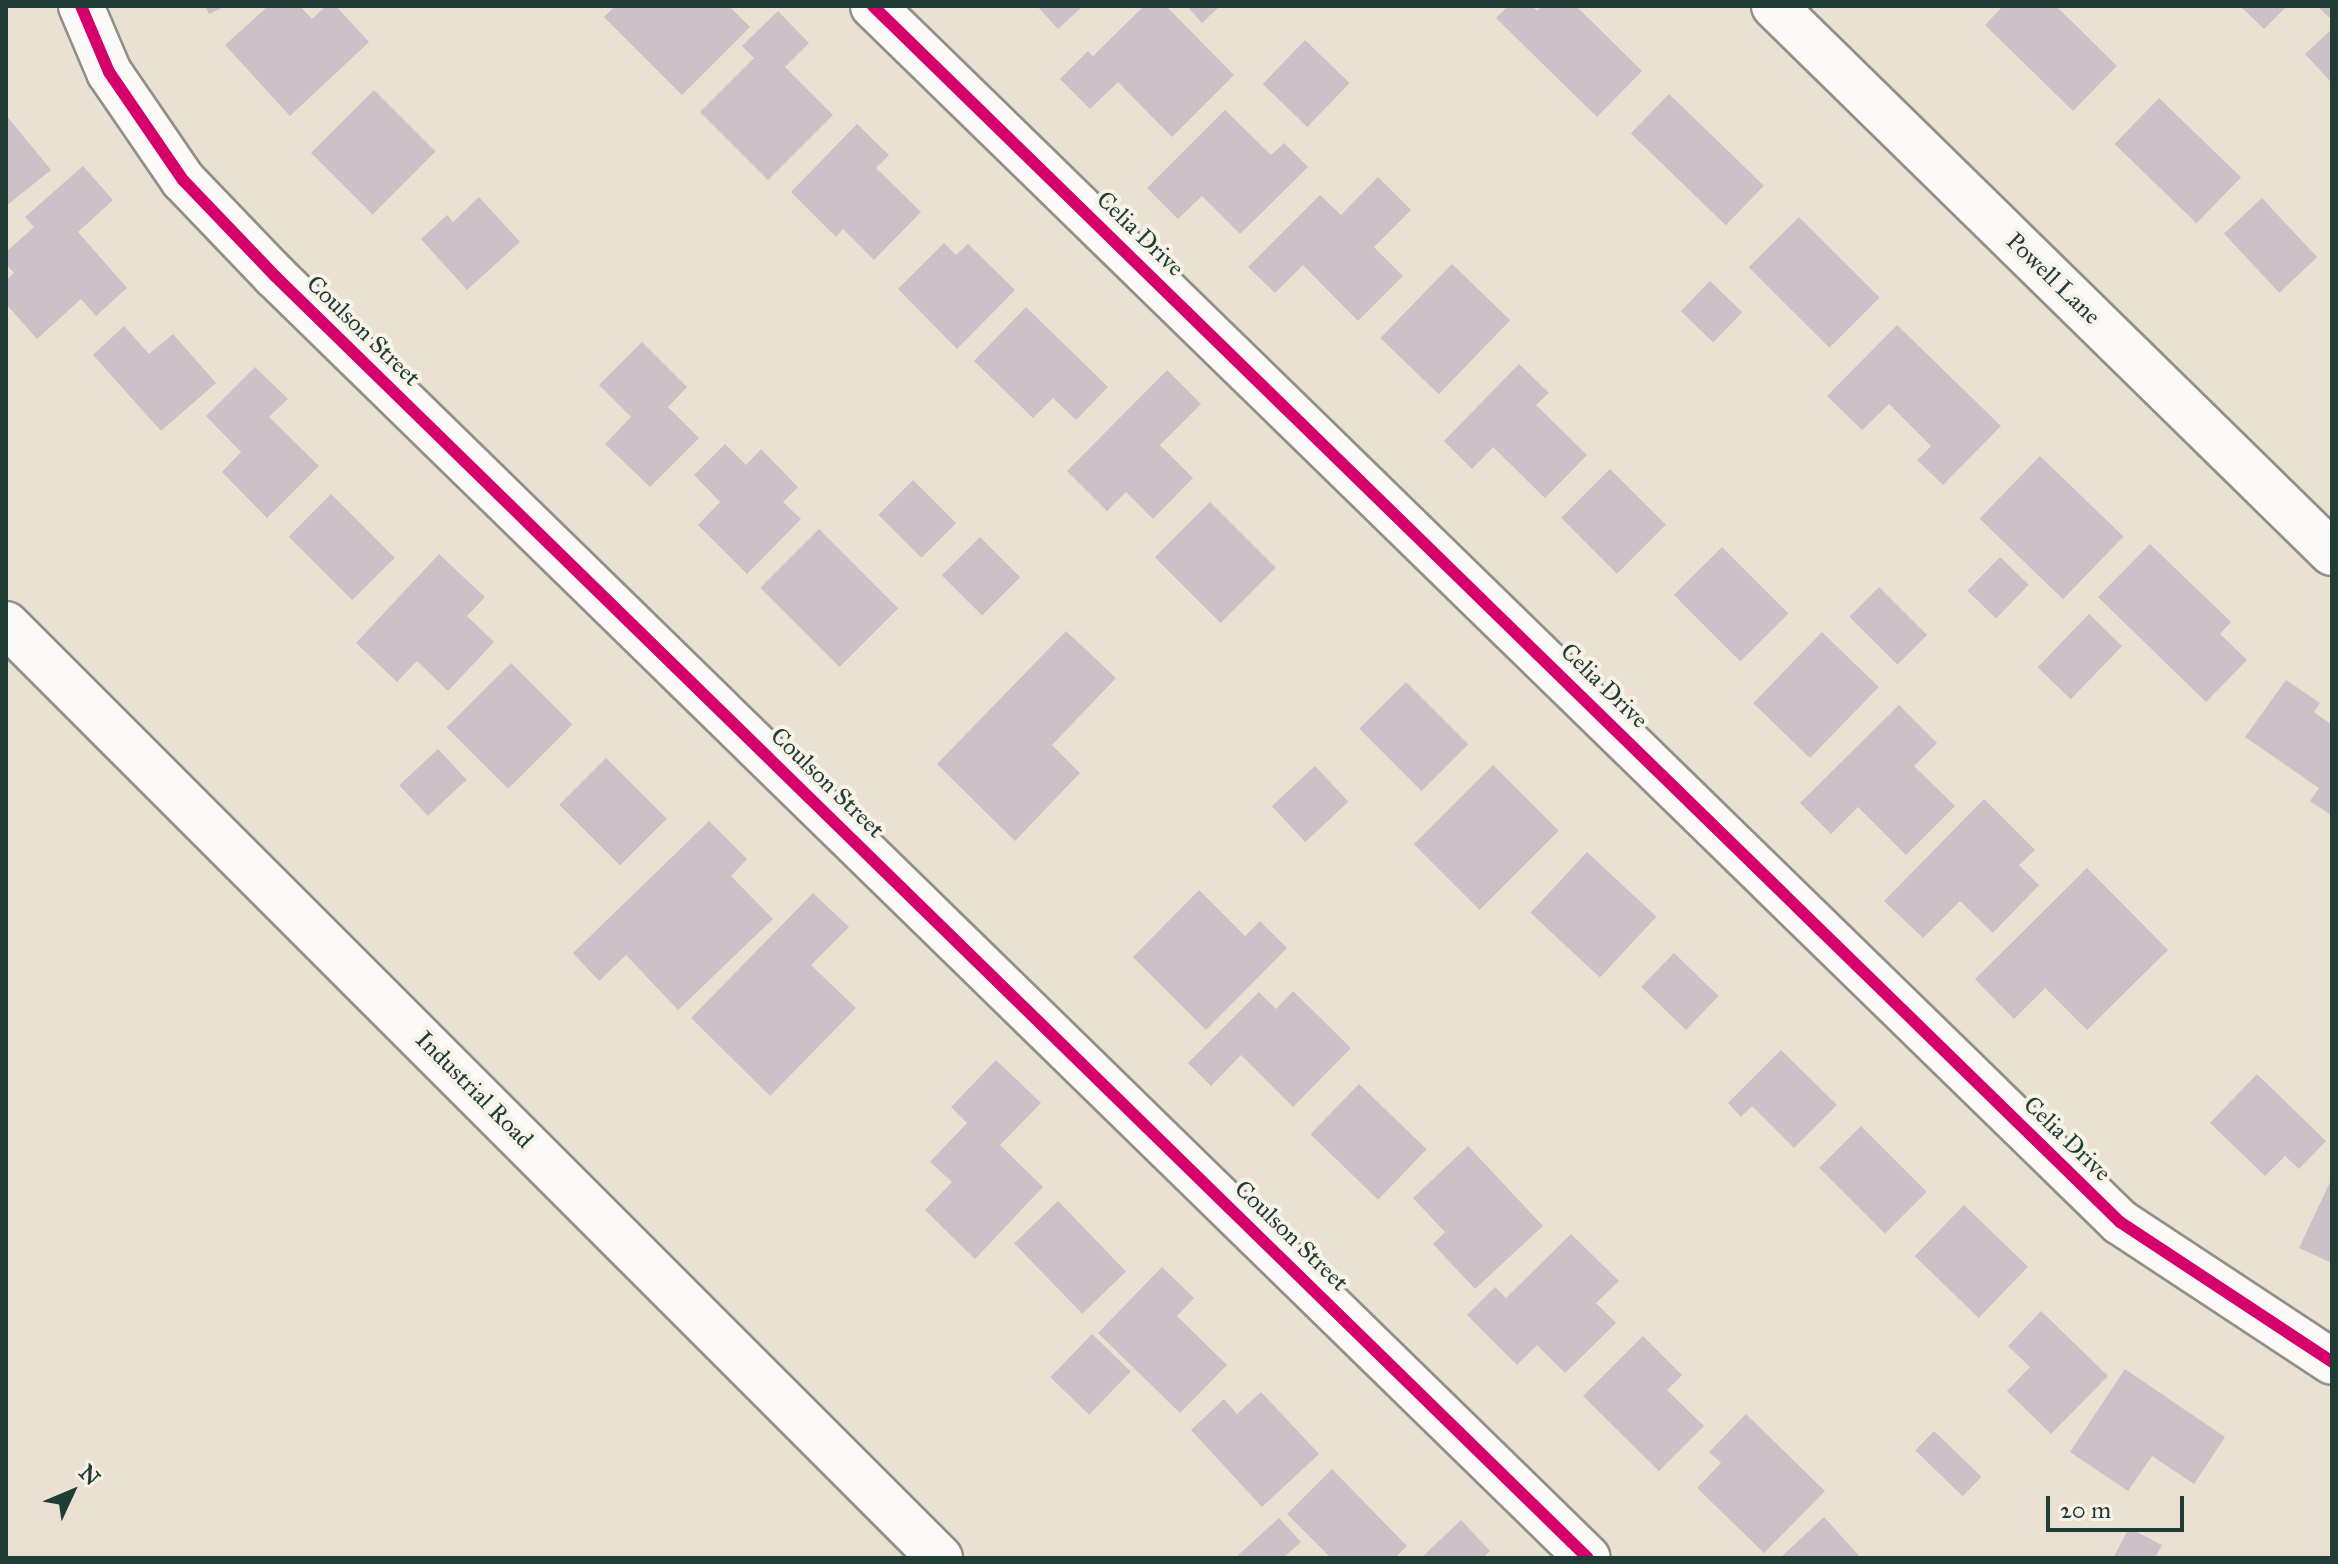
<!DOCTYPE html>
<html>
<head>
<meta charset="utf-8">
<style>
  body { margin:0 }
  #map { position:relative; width:2338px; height:1564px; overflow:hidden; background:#eae1d3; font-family:"IM FELL Great Primer",serif }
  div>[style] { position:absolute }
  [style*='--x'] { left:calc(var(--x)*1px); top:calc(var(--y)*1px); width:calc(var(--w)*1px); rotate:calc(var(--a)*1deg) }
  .building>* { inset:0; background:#cdc1c7; transform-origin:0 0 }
  .roads { filter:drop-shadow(2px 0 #909188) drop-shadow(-2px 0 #909188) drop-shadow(0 2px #909188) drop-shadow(0 -2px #909188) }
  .minor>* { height:44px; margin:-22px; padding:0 22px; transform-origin:22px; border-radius:22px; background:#fcfaf8 }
  .cycleway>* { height:12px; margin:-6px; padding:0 6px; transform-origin:6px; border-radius:6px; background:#d6006c }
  span { translate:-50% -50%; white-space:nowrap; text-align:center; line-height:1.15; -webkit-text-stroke:8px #f7f3e8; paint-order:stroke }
  .street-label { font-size:24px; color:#1f3d34 }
  .frame { position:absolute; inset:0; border:8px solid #1f3d34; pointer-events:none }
  .north { position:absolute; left:32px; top:1452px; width:80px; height:80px; -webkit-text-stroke:6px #f7f3e8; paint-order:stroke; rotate:46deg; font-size:22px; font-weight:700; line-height:32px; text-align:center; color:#1f3d34 }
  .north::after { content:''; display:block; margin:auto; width:28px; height:36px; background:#1f3d34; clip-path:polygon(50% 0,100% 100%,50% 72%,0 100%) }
  .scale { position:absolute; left:2046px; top:1496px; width:138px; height:36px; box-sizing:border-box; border:4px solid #1f3d34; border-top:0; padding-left:10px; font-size:24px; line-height:28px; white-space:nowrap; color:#1f3d34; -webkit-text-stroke:6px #f7f3e8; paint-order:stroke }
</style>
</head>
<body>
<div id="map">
  <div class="building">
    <i style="clip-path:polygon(205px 6px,226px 6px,209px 14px)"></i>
    <i style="clip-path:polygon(268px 6px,300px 6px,312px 19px,326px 6px,336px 6px,369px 42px,290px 116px,225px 45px)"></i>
    <i style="clip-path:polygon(615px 6px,729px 6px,750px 27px,682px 95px,604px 17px)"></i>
    <i style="clip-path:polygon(1037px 6px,1083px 6px,1058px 29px)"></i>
    <i style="clip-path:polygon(1144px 6px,1166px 6px,1234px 75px,1172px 137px,1118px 82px,1090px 109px,1060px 79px,1088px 51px,1093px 56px)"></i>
    <i style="clip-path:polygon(1187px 6px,1220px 6px,1202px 23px)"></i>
    <i style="clip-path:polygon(1508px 6px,1532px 6px,1537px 11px,1542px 6px,1576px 6px,1642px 71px,1597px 117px,1496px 18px)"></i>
    <i style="clip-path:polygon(2003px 6px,2056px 6px,2117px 66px,2073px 111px,1985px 25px)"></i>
    <i style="clip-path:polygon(2240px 6px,2287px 6px,2264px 29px)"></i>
    <i style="clip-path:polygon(2317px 6px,2332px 6px,2332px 20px)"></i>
    <i style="clip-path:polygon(778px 11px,809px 43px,785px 67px,833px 115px,768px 180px,700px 112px,754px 58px,742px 46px)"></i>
    <i style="clip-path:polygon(2332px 29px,2332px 83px,2305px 54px)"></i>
    <i style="left:1305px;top:40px;width:62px;height:61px;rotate:44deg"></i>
    <i style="left:374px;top:90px;width:87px;height:89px;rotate:45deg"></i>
    <i style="left:1669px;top:94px;width:132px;height:55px;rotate:44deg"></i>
    <i style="left:2159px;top:98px;width:114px;height:64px;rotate:44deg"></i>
    <i style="clip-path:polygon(1225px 110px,1271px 155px,1284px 143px,1308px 167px,1240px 234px,1202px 196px,1178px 219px,1147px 188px)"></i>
    <i style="clip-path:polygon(6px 115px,51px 170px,6px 206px)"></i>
    <i style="clip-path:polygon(857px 124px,889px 155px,876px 168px,921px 212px,874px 260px,843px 229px,836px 237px,791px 192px)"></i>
    <i style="clip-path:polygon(83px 166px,113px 200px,78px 232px,127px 288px,96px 316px,81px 299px,37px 339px,6px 304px,6px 280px,14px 273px,6px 264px,6px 252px,34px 227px,25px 217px)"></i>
    <i style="clip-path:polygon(1378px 177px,1411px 210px,1374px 247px,1403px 276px,1358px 321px,1303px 265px,1275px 293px,1248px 267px,1320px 195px,1341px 215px)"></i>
    <i style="clip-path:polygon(479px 197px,520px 242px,467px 290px,421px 239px,447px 215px,453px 222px)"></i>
    <i style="left:2262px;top:198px;width:81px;height:52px;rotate:47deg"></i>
    <i style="left:1799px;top:217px;width:114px;height:71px;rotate:45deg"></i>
    <i style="clip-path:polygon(944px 243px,956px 255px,968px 244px,1015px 290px,957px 349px,898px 289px)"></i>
    <i style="left:1452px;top:264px;width:81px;height:103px;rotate:44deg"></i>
    <i style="left:1710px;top:281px;width:45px;height:42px;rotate:44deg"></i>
    <i style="clip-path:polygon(1026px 307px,1108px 387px,1076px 420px,1053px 398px,1033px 418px,974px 361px)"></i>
    <i style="clip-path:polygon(1897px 325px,2001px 426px,1943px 485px,1917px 460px,1931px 446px,1889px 404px,1862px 430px,1827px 396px)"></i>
    <i style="clip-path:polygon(124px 326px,149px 354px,173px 334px,216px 383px,161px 431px,93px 355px)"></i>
    <i style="clip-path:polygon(642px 342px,687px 387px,668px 407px,699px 438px,650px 487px,605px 444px,631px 417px,599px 385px)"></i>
    <i style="clip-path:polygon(1519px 364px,1549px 393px,1536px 405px,1587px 455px,1545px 498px,1493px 447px,1472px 469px,1444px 441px)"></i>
    <i style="clip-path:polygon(255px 367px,288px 399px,269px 417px,319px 466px,267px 518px,222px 472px,241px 452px,206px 416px)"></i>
    <i style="clip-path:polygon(1167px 370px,1201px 404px,1160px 445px,1193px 478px,1153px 519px,1126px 492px,1107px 511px,1067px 471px)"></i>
    <i style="clip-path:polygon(725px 444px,746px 465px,761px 449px,798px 487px,783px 502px,801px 519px,747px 574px,698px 525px,720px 502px,694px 475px)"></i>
    <i style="left:2040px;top:456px;width:116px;height:87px;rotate:44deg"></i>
    <i style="left:1610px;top:469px;width:79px;height:69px;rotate:45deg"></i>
    <i style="left:913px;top:480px;width:61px;height:49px;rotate:45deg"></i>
    <i style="left:331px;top:494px;width:90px;height:60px;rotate:45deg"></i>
    <i style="left:1210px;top:502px;width:93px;height:78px;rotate:45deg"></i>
    <i style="left:819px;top:529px;width:112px;height:83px;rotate:45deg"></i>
    <i style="left:980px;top:537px;width:57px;height:54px;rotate:45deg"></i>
    <i style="clip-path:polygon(2150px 544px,2231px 622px,2220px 634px,2247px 660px,2206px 702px,2098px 597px)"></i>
    <i style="left:1722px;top:547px;width:94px;height:68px;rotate:45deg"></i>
    <i style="clip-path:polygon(439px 554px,485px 597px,467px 616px,494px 642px,448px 691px,417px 661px,397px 682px,356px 643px)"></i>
    <i style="left:2000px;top:557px;width:40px;height:47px;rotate:44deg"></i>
    <i style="left:1879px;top:587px;width:68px;height:42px;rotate:45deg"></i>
    <i style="left:2089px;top:614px;width:46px;height:74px;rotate:44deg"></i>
    <i style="clip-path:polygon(1066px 631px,1116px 678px,1052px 745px,1080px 773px,1015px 841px,937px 764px)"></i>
    <i style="left:1822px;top:632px;width:79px;height:99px;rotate:44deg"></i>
    <i style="left:511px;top:663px;width:87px;height:91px;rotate:45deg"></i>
    <i style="clip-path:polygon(2286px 680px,2320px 703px,2314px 712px,2332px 725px,2332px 816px,2310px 801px,2319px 788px,2245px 737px)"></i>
    <i style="left:1406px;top:682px;width:88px;height:66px;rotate:45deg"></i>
    <i style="clip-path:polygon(1899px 705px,1937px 743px,1914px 766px,1955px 806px,1906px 855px,1858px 807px,1831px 834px,1800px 803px)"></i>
    <i style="left:438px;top:749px;width:42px;height:53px;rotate:47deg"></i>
    <i style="left:606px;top:758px;width:86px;height:66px;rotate:45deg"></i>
    <i style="left:1493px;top:765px;width:93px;height:112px;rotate:45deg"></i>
    <i style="left:1315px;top:766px;width:49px;height:59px;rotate:47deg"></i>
    <i style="clip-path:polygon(1984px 799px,2035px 850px,2019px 865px,2039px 885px,1993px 933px,1960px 901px,1923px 938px,1884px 901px)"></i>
    <i style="clip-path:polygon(709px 821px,747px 859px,731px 876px,773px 919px,678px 1010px,626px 955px,599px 981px,573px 953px)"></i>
    <i style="left:1587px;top:852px;width:95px;height:83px;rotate:43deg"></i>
    <i style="clip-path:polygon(2087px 868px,2168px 950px,2087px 1030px,2045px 988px,2014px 1019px,1975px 979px)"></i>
    <i style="clip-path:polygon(1199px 890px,1245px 936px,1260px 921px,1287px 948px,1206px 1030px,1133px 957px)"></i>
    <i style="clip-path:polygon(813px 893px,849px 927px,811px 965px,856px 1008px,770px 1096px,691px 1018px)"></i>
    <i style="left:1674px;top:953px;width:62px;height:47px;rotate:44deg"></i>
    <i style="clip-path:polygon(1293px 991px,1351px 1048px,1293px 1107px,1241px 1055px,1211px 1086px,1188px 1063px,1259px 992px,1276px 1009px)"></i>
    <i style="clip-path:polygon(1781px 1050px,1837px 1105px,1794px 1148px,1752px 1106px,1741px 1117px,1728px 1103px)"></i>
    <i style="clip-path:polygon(996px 1060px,1041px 1103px,1000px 1145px,1043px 1187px,975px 1259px,925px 1210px,952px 1182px,930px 1162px,967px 1123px,951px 1107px)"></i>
    <i style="clip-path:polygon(2257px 1074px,2326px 1141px,2299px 1169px,2285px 1156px,2265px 1176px,2210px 1123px)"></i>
    <i style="left:1359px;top:1084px;width:94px;height:70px;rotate:44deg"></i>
    <i style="left:1861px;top:1126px;width:93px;height:59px;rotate:45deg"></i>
    <i style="clip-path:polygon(1468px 1146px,1543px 1226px,1475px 1289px,1433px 1244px,1445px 1232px,1413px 1198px)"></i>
    <i style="clip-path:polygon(2332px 1178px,2332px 1263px,2299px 1248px)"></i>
    <i style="left:1058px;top:1201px;width:98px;height:61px;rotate:46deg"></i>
    <i style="left:1964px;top:1205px;width:89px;height:71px;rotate:44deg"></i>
    <i style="clip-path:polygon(1571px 1234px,1619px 1281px,1596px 1303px,1616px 1323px,1565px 1373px,1537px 1345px,1517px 1365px,1467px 1315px,1495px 1287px,1506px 1298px)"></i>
    <i style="clip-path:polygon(1162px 1267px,1194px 1298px,1177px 1316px,1227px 1365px,1180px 1413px,1098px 1333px)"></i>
    <i style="clip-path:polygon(2041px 1311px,2108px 1376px,2051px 1434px,2007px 1391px,2030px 1367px,2008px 1346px)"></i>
    <i style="left:1092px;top:1334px;width:54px;height:60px;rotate:44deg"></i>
    <i style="clip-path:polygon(1643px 1336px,1682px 1375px,1667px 1390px,1704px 1426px,1659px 1471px,1583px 1396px)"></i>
    <i style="clip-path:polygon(2125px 1369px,2225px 1437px,2194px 1484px,2152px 1456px,2128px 1491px,2070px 1452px)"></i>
    <i style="clip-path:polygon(1261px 1392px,1319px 1454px,1262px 1507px,1191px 1430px,1224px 1399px,1237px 1414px)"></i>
    <i style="clip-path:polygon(1746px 1414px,1825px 1491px,1764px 1553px,1697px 1488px,1721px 1463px,1709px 1452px)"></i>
    <i style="left:1934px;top:1431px;width:66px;height:27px;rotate:44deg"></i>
    <i style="clip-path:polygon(1332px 1469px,1407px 1546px,1395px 1558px,1331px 1558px,1287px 1514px)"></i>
    <i style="clip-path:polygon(1824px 1517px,1861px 1558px,1780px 1558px)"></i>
    <i style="clip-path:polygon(1279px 1518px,1301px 1542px,1283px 1558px,1235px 1558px)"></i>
    <i style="clip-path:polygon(1461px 1520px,1490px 1551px,1483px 1558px,1421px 1558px)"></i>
    <i style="clip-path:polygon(2129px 1528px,2162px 1545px,2155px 1558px,2113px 1558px)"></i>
  </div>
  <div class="roads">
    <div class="minor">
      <i style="--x:81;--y:6;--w:72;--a:67"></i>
      <i style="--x:109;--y:72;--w:131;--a:55.6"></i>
      <i style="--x:183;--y:180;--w:132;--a:46.2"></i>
      <i style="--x:274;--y:275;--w:1836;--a:44.32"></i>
      <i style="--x:873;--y:6;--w:1742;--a:44.28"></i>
      <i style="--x:2120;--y:1222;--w:254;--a:33.4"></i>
      <i style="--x:1774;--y:6;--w:781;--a:44.43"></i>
      <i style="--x:6;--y:624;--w:1321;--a:45"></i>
    </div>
  </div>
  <div class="cycleway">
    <i style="--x:81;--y:6;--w:72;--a:67"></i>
    <i style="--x:109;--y:72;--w:131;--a:55.6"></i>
    <i style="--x:183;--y:180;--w:132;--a:46.2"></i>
    <i style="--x:274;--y:275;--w:1836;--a:44.32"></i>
    <i style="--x:873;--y:6;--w:1742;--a:44.28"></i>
    <i style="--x:2120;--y:1222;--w:254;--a:33.4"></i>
  </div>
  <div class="street-label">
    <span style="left:1140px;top:234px;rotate:44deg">Celia Drive</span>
    <span style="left:2053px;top:279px;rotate:44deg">Powell Lane</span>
    <span style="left:363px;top:331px;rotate:44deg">Coulson Street</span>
    <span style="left:1604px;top:686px;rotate:44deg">Celia Drive</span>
    <span style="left:827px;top:783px;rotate:44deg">Coulson Street</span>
    <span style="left:474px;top:1090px;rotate:45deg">Industrial Road</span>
    <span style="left:2067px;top:1139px;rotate:44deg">Celia Drive</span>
    <span style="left:1291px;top:1236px;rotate:44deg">Coulson Street</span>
  </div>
  <div class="frame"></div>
  <div class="north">N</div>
  <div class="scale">20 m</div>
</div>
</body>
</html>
